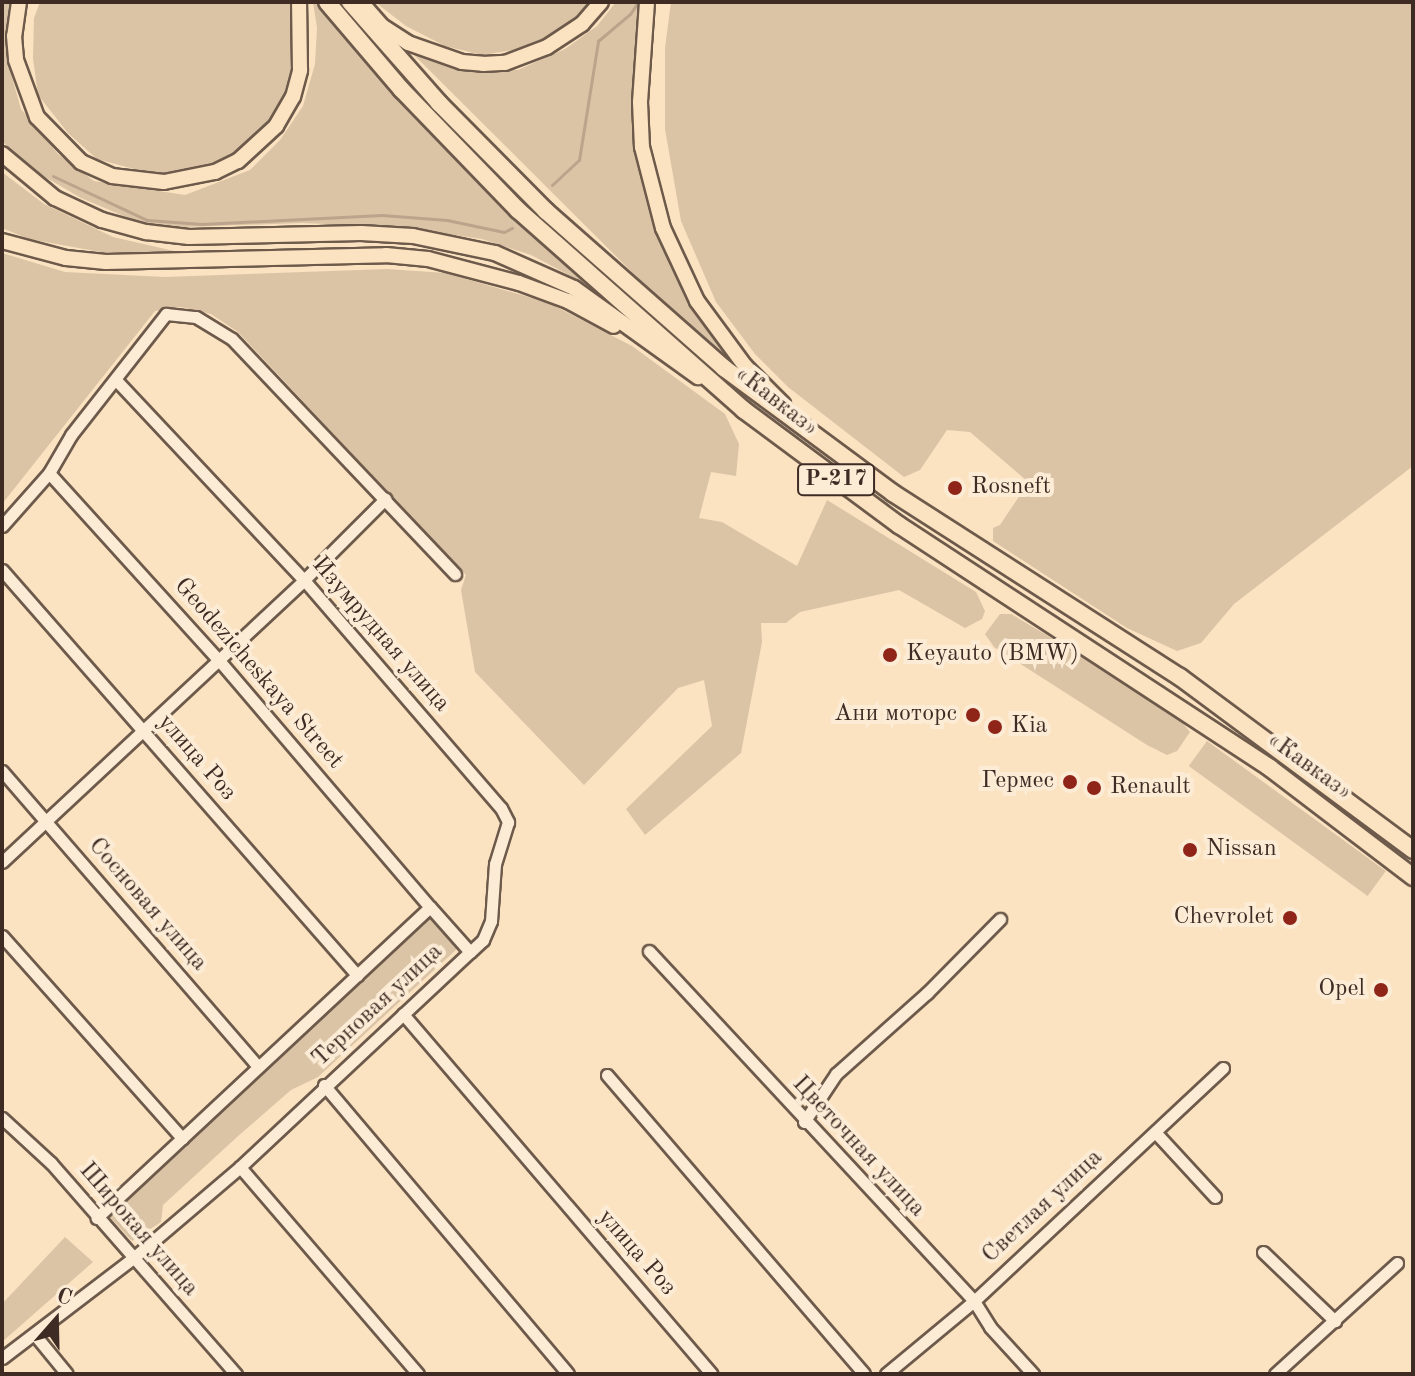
<!DOCTYPE html>
<html>
<head>
<meta charset="utf-8">
<style>
  body { margin:0 }
  #map { position:relative; width:1415px; height:1376px; overflow:hidden; background:#fbe2c0; font-family:"Old Standard TT",serif }
  div>[style] { position:absolute }
  [style*='--x'] { left:calc(var(--x)*1px); top:calc(var(--y)*1px); width:calc(var(--w)*1px); rotate:calc(var(--a)*1deg) }
  .green>* { inset:0; background:#dbc3a5; transform-origin:0 0 }
  .stream>* { height:3px; margin:-1.5px; padding:0 1.5px; transform-origin:1.5px; border-radius:1.5px; background:#bba48b }
  .roads { filter:drop-shadow(2px 0 #6d5a4b) drop-shadow(-2px 0 #6d5a4b) drop-shadow(0 2px #6d5a4b) drop-shadow(0 -2px #6d5a4b) }
  .minor>* { height:11px; margin:-5.5px; padding:0 5.5px; transform-origin:5.5px; border-radius:5.5px; background:#fcecd6 }
  .major>* { height:14px; margin:-7px; padding:0 7px; transform-origin:7px; border-radius:7px; background:#fbe2c0 }
  .highway>* { height:16px; margin:-8px; padding:0 8px; transform-origin:8px; border-radius:8px; background:#fbe2c0 }
  .dots>* { width:22px; height:22px; translate:-50% -50%; box-sizing:border-box; border:4px solid #fcecd6; border-radius:50% }
  span { translate:-50% -50%; white-space:nowrap; text-align:center; line-height:1.15; -webkit-text-stroke:8px #fcecd6; paint-order:stroke }
  .shield-label span { padding:2px 6px; background:#fcecd6; border:2px solid; border-radius:6px; -webkit-text-stroke-width:0 }
  .shield-label { font-size:22px; color:#3e2c24; font-weight:700 }
  .street-label { font-size:24px; color:#3e2c24 }
  .poi-label { font-size:24px; color:#3e2c24 }
  .left { translate:0 -50%; text-align:left }
  .right { translate:-100% -50%; text-align:right }
  .frame { position:absolute; inset:0; border:4px solid #3e2c24; pointer-events:none }
  .north { position:absolute; left:16px; top:1280px; width:80px; height:80px; -webkit-text-stroke:6px #fcecd6; paint-order:stroke; rotate:20deg; font-size:22px; font-weight:700; line-height:32px; text-align:center; color:#3e2c24 }
  .north::after { content:''; display:block; margin:auto; width:28px; height:36px; background:#3e2c24; clip-path:polygon(50% 0,100% 100%,50% 72%,0 100%) }
</style>
</head>
<body>
<div id="map">
  <div class="green">
    <i style="clip-path:polygon(2px 2px,15px 2px,8px 23px,11px 74px,21px 109px,58px 154px,94px 181px,185px 195px,250px 170px,280px 140px,303px 106px,315px 64px,317px 28px,313px 2px,318px 2px,466px 166px,588px 285px,531px 255px,482px 239px,399px 227px,302px 223px,184px 227px,138px 222px,81px 198px,33px 170px,2px 141px)"></i>
    <i style="clip-path:polygon(40px 2px,292px 2px,299px 55px,290px 92px,270px 128px,239px 156px,201px 170px,160px 176px,97px 159px,68px 133px,38px 95px,33px 58px,34px 18px)"></i>
    <i style="clip-path:polygon(375px 2px,590px 2px,564px 27px,542px 39px,513px 50px,482px 55px,445px 46px,406px 26px)"></i>
    <i style="clip-path:polygon(616px 2px,644px 2px,634px 97px,638px 160px,659px 236px,686px 293px,732px 361px,668px 308px,407px 48px,435px 61px,473px 68px,518px 70px,565px 49px,597px 26px)"></i>
    <i style="clip-path:polygon(671px 2px,1413px 2px,1413px 466px,1234px 604px,1201px 643px,1177px 651px,1127px 628px,993px 541px,993px 528px,1000px 525px,1026px 486px,1026px 480px,970px 432px,947px 430px,920px 470px,904px 477px,788px 387px,755px 354px,716px 302px,681px 221px,665px 129px,665px 48px)"></i>
    <i style="clip-path:polygon(2px 172px,44px 204px,113px 237px,174px 251px,117px 255px,29px 239px,2px 228px)"></i>
    <i style="clip-path:polygon(2px 253px,65px 272px,165px 277px,387px 269px,446px 273px,549px 303px,632px 346px,725px 414px,739px 444px,736px 476px,711px 472px,699px 518px,722px 522px,797px 566px,827px 500px,976px 592px,985px 611px,982px 619px,965px 628px,899px 590px,800px 612px,786px 623px,761px 623px,762px 642px,741px 753px,645px 835px,626px 809px,712px 726px,704px 680px,678px 688px,584px 785px,475px 672px,461px 590px,466px 575px,238px 332px,211px 314px,181px 307px,155px 311px,2px 504px)"></i>
    <i style="clip-path:polygon(1000px 614px,1011px 614px,1169px 707px,1190px 732px,1177px 751px,1167px 755px,1147px 745px,994px 647px,985px 634px)"></i>
    <i style="left:1207px;top:741px;width:221px;height:31px;rotate:36deg"></i>
    <i style="clip-path:polygon(431px 917px,458px 948px,318px 1077px,291px 1090px,237px 1137px,163px 1205px,161px 1222px,132px 1241px,106px 1213px)"></i>
    <i style="clip-path:polygon(65px 1237px,93px 1262px,2px 1342px,2px 1304px)"></i>
  </div>
  <div class="stream">
    <i style="--x:53;--y:176;--w:104;--a:25.1"></i>
    <i style="--x:147;--y:220;--w:55;--a:4.2"></i>
    <i style="--x:202;--y:224;--w:180;--a:-2.9"></i>
    <i style="--x:382;--y:215;--w:65;--a:4.4"></i>
    <i style="--x:447;--y:220;--w:58;--a:11.9"></i>
    <i style="--x:504;--y:232;--w:9;--a:-27"></i>
    <i style="--x:552;--y:185;--w:37;--a:-43"></i>
    <i style="--x:579;--y:160;--w:121;--a:-80.9"></i>
    <i style="--x:598;--y:41;--w:42;--a:-40.2"></i>
    <i style="--x:630;--y:14;--w:14;--a:-56"></i>
  </div>
  <div class="roads">
    <div class="minor">
      <i style="--x:116;--y:380;--w:274;--a:46.8"></i>
      <i style="--x:304;--y:580;--w:301;--a:49.2"></i>
      <i style="--x:501;--y:808;--w:16;--a:63"></i>
      <i style="--x:508;--y:822;--w:44;--a:107.2"></i>
      <i style="--x:495;--y:864;--w:57;--a:94"></i>
      <i style="--x:491;--y:921;--w:21;--a:113"></i>
      <i style="--x:483;--y:940;--w:18;--a:137"></i>
      <i style="--x:49;--y:473;--w:250;--a:47.8"></i>
      <i style="--x:217;--y:658;--w:328;--a:49.5"></i>
      <i style="--x:2;--y:526;--w:71;--a:-48.4"></i>
      <i style="--x:49;--y:473;--w:44;--a:-59.9"></i>
      <i style="--x:71;--y:435;--w:154;--a:-51.9"></i>
      <i style="--x:166;--y:314;--w:30;--a:6"></i>
      <i style="--x:196;--y:317;--w:42;--a:31.4"></i>
      <i style="--x:232;--y:339;--w:324;--a:46.5"></i>
      <i style="--x:2;--y:570;--w:539;--a:48.76"></i>
      <i style="--x:2;--y:771;--w:391;--a:49.1"></i>
      <i style="--x:2;--y:862;--w:413;--a:-43"></i>
      <i style="--x:304;--y:580;--w:115;--a:-45"></i>
      <i style="--x:2;--y:936;--w:271;--a:48.3"></i>
      <i style="--x:649;--y:951;--w:478;--a:47.1"></i>
      <i style="--x:974;--y:1301;--w:31;--a:58"></i>
      <i style="--x:990;--y:1327;--w:64;--a:47.5"></i>
      <i style="--x:403;--y:1014;--w:474;--a:49.4"></i>
      <i style="--x:607;--y:1075;--w:394;--a:49.3"></i>
      <i style="--x:324;--y:1085;--w:378;--a:49.8"></i>
      <i style="--x:2;--y:1118;--w:67;--a:42.6"></i>
      <i style="--x:51;--y:1163;--w:281;--a:48.8"></i>
      <i style="--x:804;--y:1122;--w:58;--a:-56.3"></i>
      <i style="--x:836;--y:1074;--w:122;--a:-41.7"></i>
      <i style="--x:927;--y:993;--w:104;--a:-45.4"></i>
      <i style="--x:1156;--y:1133;--w:87;--a:47.3"></i>
      <i style="--x:240;--y:1167;--w:273;--a:49.3"></i>
      <i style="--x:1263;--y:1252;--w:100;--a:43.8"></i>
      <i style="--x:35;--y:1335;--w:50;--a:50.6"></i>
      <i style="--x:2;--y:1358;--w:163;--a:-37.3"></i>
      <i style="--x:132;--y:1259;--w:142;--a:-40.4"></i>
      <i style="--x:240;--y:1167;--w:315;--a:-43.1"></i>
      <i style="--x:470;--y:952;--w:60;--a:-131.6"></i>
      <i style="--x:430;--y:907;--w:456;--a:137"></i>
      <i style="--x:886;--y:1374;--w:114;--a:-39.7"></i>
      <i style="--x:974;--y:1301;--w:341;--a:-43.1"></i>
      <i style="--x:1275;--y:1374;--w:165;--a:-42.3"></i>
    </div>
    <div class="major">
      <i style="--x:19;--y:2;--w:34;--a:98"></i>
      <i style="--x:14;--y:36;--w:24;--a:85"></i>
      <i style="--x:16;--y:60;--w:61;--a:69.8"></i>
      <i style="--x:37;--y:117;--w:63;--a:45.6"></i>
      <i style="--x:81;--y:162;--w:34;--a:24"></i>
      <i style="--x:112;--y:176;--w:52;--a:6.6"></i>
      <i style="--x:164;--y:182;--w:52;--a:-11.1"></i>
      <i style="--x:215;--y:172;--w:25;--a:-26"></i>
      <i style="--x:238;--y:161;--w:52;--a:-42.6"></i>
      <i style="--x:276;--y:126;--w:34;--a:-60"></i>
      <i style="--x:293;--y:97;--w:28;--a:-75"></i>
      <i style="--x:300;--y:70;--w:68;--a:-90.8"></i>
      <i style="--x:361;--y:2;--w:32;--a:49"></i>
      <i style="--x:382;--y:26;--w:31;--a:33"></i>
      <i style="--x:408;--y:43;--w:57;--a:19.4"></i>
      <i style="--x:462;--y:62;--w:21;--a:5"></i>
      <i style="--x:483;--y:64;--w:22;--a:-3"></i>
      <i style="--x:505;--y:63;--w:45;--a:-20.9"></i>
      <i style="--x:547;--y:47;--w:42;--a:-33.3"></i>
      <i style="--x:582;--y:24;--w:29;--a:-49"></i>
      <i style="--x:647;--y:2;--w:100;--a:94"></i>
      <i style="--x:640;--y:102;--w:45;--a:87.5"></i>
      <i style="--x:642;--y:147;--w:84;--a:75.5"></i>
      <i style="--x:663;--y:228;--w:81;--a:65"></i>
      <i style="--x:697;--y:301;--w:81;--a:53.6"></i>
      <i style="--x:745;--y:366;--w:54;--a:45"></i>
      <i style="--x:2;--y:154;--w:69;--a:39.7"></i>
      <i style="--x:55;--y:198;--w:52;--a:25.1"></i>
      <i style="--x:102;--y:220;--w:46;--a:15.3"></i>
      <i style="--x:146;--y:232;--w:43;--a:6.6"></i>
      <i style="--x:189;--y:237;--w:172;--a:-1.3"></i>
      <i style="--x:361;--y:233;--w:52;--a:3.3"></i>
      <i style="--x:413;--y:236;--w:84;--a:11.7"></i>
      <i style="--x:495;--y:253;--w:86;--a:23.9"></i>
      <i style="--x:574;--y:288;--w:153;--a:35.7"></i>
      <i style="--x:2;--y:241;--w:66;--a:14.9"></i>
      <i style="--x:66;--y:258;--w:40;--a:5.7"></i>
      <i style="--x:106;--y:262;--w:280;--a:-1.4"></i>
      <i style="--x:386;--y:255;--w:42;--a:5.4"></i>
      <i style="--x:428;--y:259;--w:94;--a:14.8"></i>
      <i style="--x:519;--y:283;--w:52;--a:20.2"></i>
      <i style="--x:568;--y:301;--w:52;--a:28.5"></i>
    </div>
    <div class="highway">
      <i style="--x:327;--y:2;--w:116;--a:49.6"></i>
      <i style="--x:402;--y:90;--w:167;--a:46"></i>
      <i style="--x:518;--y:210;--w:302;--a:41.5"></i>
      <i style="--x:744;--y:410;--w:193;--a:36.6"></i>
      <i style="--x:899;--y:525;--w:443;--a:33.2"></i>
      <i style="--x:1270;--y:768;--w:180;--a:37.3"></i>
      <i style="--x:350;--y:2;--w:135;--a:48.6"></i>
      <i style="--x:439;--y:103;--w:152;--a:45.3"></i>
      <i style="--x:546;--y:211;--w:237;--a:41.4"></i>
      <i style="--x:724;--y:368;--w:210;--a:36.5"></i>
      <i style="--x:893;--y:493;--w:341;--a:32.7"></i>
      <i style="--x:1180;--y:677;--w:290;--a:36.6"></i>
    </div>
  </div>
  <div class="dots">
    <i style="left:955px;top:488px;background:#8f2418"></i>
    <i style="left:890px;top:655px;background:#8f2418"></i>
    <i style="left:973px;top:715px;background:#8f2418"></i>
    <i style="left:995px;top:727px;background:#8f2418"></i>
    <i style="left:1070px;top:782px;background:#8f2418"></i>
    <i style="left:1094px;top:788px;background:#8f2418"></i>
    <i style="left:1190px;top:850px;background:#8f2418"></i>
    <i style="left:1290px;top:918px;background:#8f2418"></i>
    <i style="left:1381px;top:990px;background:#8f2418"></i>
  </div>
  <div class="shield-label">
    <span style="left:836px;top:480px">Р-217</span>
  </div>
  <div class="street-label">
    <span style="left:776px;top:402px;rotate:38deg">«Кавказ»</span>
    <span style="left:380px;top:635px;rotate:49deg">Изумрудная улица</span>
    <span style="left:258px;top:674px;rotate:49deg">Geodezicheskaya Street</span>
    <span style="left:196px;top:758px;rotate:49deg">улица Роз</span>
    <span style="left:1309px;top:767px;rotate:36deg">«Кавказ»</span>
    <span style="left:147px;top:905px;rotate:49deg">Сосновая улица</span>
    <span style="left:378px;top:1006px;rotate:-43deg">Терновая улица</span>
    <span style="left:858px;top:1147px;rotate:47deg">Цветочная улица</span>
    <span style="left:1043px;top:1207px;rotate:-43deg">Светлая улица</span>
    <span style="left:138px;top:1230px;rotate:49deg">Широкая улица</span>
    <span style="left:636px;top:1253px;rotate:49deg">улица Роз</span>
  </div>
  <div class="poi-label">
    <span class="left" style="left:971px;top:488px">Rosneft</span>
    <span class="left" style="left:906px;top:655px">Keyauto (BMW)</span>
    <span class="right" style="left:957px;top:715px">Ани моторс</span>
    <span class="left" style="left:1011px;top:727px">Kia</span>
    <span class="right" style="left:1054px;top:782px">Гермес</span>
    <span class="left" style="left:1110px;top:788px">Renault</span>
    <span class="left" style="left:1206px;top:850px">Nissan</span>
    <span class="right" style="left:1274px;top:918px">Chevrolet</span>
    <span class="right" style="left:1365px;top:990px">Opel</span>
  </div>
  <div class="frame"></div>
  <div class="north">С</div>
</div>
</body>
</html>
